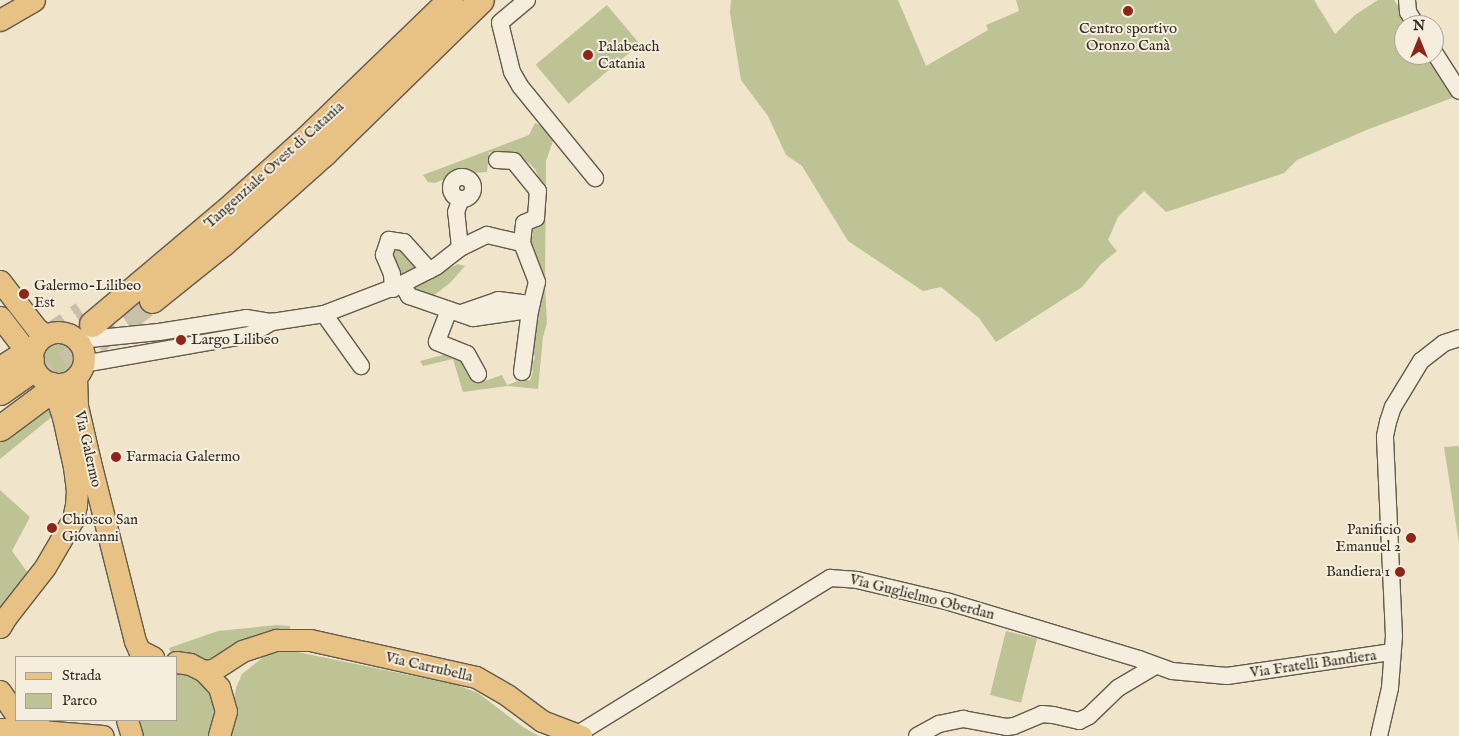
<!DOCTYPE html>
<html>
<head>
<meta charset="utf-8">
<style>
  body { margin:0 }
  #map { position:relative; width:1459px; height:736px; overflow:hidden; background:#f0e4ca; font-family:"IM FELL English",serif }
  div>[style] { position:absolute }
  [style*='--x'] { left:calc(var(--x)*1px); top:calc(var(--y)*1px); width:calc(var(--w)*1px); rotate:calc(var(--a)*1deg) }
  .green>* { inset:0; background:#bdc394; transform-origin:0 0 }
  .round { border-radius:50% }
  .highway-tunnel>* { height:25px; margin-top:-12.5px; transform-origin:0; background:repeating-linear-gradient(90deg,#cabfa8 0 25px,transparent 0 37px) }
  .roads { filter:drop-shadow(1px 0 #635a4c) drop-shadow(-1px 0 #635a4c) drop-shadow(0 1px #635a4c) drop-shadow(0 -1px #635a4c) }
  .minor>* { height:16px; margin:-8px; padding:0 8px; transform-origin:8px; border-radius:8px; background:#f5eddd }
  .minor>.ring { margin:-8px; padding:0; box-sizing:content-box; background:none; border:16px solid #f5eddd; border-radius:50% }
  .major>* { height:21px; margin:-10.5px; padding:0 10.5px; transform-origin:10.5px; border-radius:10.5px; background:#e8c285 }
  .major>.ring { margin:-10.5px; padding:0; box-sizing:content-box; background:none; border:21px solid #e8c285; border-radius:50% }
  .highway>* { height:25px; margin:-12.5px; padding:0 12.5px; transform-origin:12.5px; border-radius:12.5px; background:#e8c285 }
  .dots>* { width:14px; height:14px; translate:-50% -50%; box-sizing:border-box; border:2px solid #f5eddd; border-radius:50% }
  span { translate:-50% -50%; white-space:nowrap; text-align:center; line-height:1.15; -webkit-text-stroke:4px #f5eddd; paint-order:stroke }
  .poi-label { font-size:15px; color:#342c22 }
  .left { translate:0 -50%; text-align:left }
  .right { translate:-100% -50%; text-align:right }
  .street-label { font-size:15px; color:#342c22 }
  .legend { position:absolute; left:15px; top:656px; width:162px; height:65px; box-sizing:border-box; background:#f5eddd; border:1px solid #a8a092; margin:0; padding:6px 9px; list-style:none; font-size:15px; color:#342c22 }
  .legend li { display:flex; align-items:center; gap:10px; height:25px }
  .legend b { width:25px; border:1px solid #a8a092 }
  .north { position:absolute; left:1394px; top:15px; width:50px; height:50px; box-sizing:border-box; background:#f5eddd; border:1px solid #a8a092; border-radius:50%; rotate:0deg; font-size:14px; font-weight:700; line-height:20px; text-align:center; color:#342c22 }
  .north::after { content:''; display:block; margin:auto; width:18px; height:22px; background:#8f2418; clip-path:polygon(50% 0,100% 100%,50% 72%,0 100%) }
</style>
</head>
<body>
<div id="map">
  <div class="green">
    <i style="clip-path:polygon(731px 0,898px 0,926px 66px,988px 30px,986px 25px,1019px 11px,1016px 0,1314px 0,1335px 34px,1355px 15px,1378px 0,1394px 0,1410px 25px,1404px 25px,1404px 55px,1428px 55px,1454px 93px,1452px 98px,1369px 129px,1297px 160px,1284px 173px,1166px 212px,1144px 191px,1118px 217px,1108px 240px,1117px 251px,1101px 264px,1082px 287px,996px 342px,979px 318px,941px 287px,923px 291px,848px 241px,802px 166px,786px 155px,768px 116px,741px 80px,730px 13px)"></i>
    <i style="left:607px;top:5px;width:51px;height:93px;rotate:50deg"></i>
    <i style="clip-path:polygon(535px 123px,550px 130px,553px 141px,546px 161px,545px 285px,547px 323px,543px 337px,538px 389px,507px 386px,463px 392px,453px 359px,423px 366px,420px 361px,451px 353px,462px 357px,479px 383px,502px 375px,507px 385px,523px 379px,530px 381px,533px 371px,532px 365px,535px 357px,533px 351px,542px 297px,531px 247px,533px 225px,543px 187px,535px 169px,529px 163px,517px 156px,489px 152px,487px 172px,456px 174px,435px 183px,428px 182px,423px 175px,529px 135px)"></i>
    <i style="clip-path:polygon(395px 246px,402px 247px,417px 263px,416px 269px,400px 277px,389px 257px)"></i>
    <i style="clip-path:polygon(458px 264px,465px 266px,450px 283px,433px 296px,414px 289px,416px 284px)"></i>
    <i style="left:245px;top:325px;width:3px;height:76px;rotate:90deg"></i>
    <i class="round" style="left:43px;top:343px;width:30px;height:30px"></i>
    <i style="clip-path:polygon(49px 406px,54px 415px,0 459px,0 440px)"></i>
    <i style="clip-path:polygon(1459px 446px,1459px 543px,1444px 447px)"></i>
    <i style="clip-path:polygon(0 490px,30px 517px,12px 551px,28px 573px,0 608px)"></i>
    <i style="clip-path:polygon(277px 625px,290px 626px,290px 629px,272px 631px,251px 637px,214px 663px,171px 653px,169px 648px,218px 631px)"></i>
    <i style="left:1006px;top:631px;width:32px;height:66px;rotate:14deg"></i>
    <i style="clip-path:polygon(288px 650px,457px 685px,478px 693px,523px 727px,539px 736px,227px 736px,236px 688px,242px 674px,266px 655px)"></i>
    <i style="clip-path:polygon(176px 667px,194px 671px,218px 704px,211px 736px,138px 736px,131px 720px,176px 720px)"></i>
  </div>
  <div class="highway-tunnel">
    <i style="--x:16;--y:359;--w:81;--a:-34.5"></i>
    <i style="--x:36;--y:386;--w:144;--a:-36.6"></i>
  </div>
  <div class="roads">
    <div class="minor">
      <i style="--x:527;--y:0;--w:35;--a:140"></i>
      <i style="--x:500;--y:23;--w:50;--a:76.2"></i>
      <i style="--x:512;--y:72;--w:16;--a:60"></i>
      <i style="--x:520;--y:86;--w:119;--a:50.8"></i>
      <i style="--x:1407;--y:0;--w:12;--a:85"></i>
      <i style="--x:1408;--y:12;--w:15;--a:58"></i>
      <i style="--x:1434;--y:52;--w:46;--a:57.3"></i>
      <i class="ring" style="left:451px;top:177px;width:6px;height:6px"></i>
      <i style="--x:460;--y:248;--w:36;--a:-96"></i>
      <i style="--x:456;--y:212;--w:14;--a:-69"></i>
      <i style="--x:402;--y:284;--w:14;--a:60"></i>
      <i style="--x:409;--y:296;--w:68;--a:19"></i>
      <i style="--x:473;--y:318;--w:58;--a:-8"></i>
      <i style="--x:530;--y:310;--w:29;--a:-76"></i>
      <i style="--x:537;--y:282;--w:42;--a:-111"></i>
      <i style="--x:522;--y:243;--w:20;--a:-84"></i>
      <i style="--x:524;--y:223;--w:13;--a:-23"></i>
      <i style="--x:536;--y:218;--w:27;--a:-86"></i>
      <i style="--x:538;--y:191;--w:38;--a:-129"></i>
      <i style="--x:514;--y:161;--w:17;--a:-177"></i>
      <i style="--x:393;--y:289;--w:15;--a:-94"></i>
      <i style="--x:392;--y:274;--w:21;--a:-113"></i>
      <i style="--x:384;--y:255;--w:16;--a:-72"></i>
      <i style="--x:389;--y:240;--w:15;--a:8"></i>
      <i style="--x:404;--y:242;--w:38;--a:48"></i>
      <i style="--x:449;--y:310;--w:34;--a:111"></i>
      <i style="--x:437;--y:342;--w:32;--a:22"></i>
      <i style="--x:467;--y:354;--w:23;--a:61"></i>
      <i style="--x:464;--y:312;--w:36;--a:-19"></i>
      <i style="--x:498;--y:300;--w:34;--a:7"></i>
      <i style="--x:324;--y:314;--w:64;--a:54.6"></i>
      <i style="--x:74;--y:337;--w:15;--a:8"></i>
      <i style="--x:89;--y:339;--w:70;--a:-5.7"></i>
      <i style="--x:159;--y:332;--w:88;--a:-9.1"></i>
      <i style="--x:246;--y:318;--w:26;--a:9"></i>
      <i style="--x:272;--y:322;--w:53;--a:-8.7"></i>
      <i style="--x:324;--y:314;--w:84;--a:-21"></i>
      <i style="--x:402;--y:284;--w:39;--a:-27"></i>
      <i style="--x:437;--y:266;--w:29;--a:-38"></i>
      <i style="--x:460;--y:248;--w:30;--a:-26"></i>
      <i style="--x:487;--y:235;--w:36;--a:13"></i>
      <i style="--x:83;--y:364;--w:169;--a:-9.9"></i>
      <i style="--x:250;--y:335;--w:26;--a:-31"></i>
      <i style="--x:522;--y:372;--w:63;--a:-82.6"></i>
      <i style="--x:576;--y:735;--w:299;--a:-31.7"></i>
      <i style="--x:830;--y:578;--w:27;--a:4"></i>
      <i style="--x:857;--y:580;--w:91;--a:13.3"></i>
      <i style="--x:946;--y:601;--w:202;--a:16.7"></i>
      <i style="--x:1139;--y:659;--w:35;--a:20"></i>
      <i style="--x:1172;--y:671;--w:55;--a:5.2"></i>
      <i style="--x:1227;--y:676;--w:167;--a:-8.3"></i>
      <i style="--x:917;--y:736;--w:25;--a:-29"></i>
      <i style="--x:939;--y:724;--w:25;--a:-12"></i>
      <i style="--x:963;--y:719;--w:45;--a:10.3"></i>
      <i style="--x:1007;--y:727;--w:7;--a:-8"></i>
      <i style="--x:1014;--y:726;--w:30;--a:-23"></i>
      <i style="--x:1042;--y:714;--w:11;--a:5"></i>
      <i style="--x:1053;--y:715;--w:27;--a:13"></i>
      <i style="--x:1079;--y:721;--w:11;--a:-27"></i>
      <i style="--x:1089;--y:716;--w:40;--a:-44"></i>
      <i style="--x:1118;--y:688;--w:43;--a:-30.7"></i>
      <i style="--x:1379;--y:736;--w:49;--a:-77.1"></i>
      <i style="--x:1390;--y:688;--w:52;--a:-85.6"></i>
      <i style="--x:1394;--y:636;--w:200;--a:-92.6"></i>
      <i style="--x:1385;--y:436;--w:14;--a:-78"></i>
      <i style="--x:1388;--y:422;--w:16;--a:-72"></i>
      <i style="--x:1393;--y:407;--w:54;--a:-58.7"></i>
      <i style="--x:1421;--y:361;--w:29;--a:-38"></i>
      <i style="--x:1444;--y:343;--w:16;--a:-18"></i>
    </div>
    <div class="major">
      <i style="--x:0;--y:20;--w:39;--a:-30"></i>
      <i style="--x:0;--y:281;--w:61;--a:52.4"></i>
      <i style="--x:37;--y:329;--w:11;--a:34"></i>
      <i style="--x:0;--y:317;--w:54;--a:52.5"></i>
      <i class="ring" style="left:32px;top:332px;width:31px;height:31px"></i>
      <i style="--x:76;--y:377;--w:29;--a:88"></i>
      <i style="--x:77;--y:406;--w:57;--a:76.9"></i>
      <i style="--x:90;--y:462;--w:185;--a:75.9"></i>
      <i style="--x:135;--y:641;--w:10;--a:66"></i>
      <i style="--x:139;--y:650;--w:16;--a:27"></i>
      <i style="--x:0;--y:627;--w:12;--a:-59"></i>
      <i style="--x:6;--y:617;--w:63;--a:-52"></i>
      <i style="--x:45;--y:567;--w:56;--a:-59.7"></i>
      <i style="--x:73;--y:519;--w:14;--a:-78"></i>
      <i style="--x:76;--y:505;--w:14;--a:-86"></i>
      <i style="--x:77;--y:491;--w:24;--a:-97"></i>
      <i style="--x:74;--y:467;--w:51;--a:-102.4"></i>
      <i style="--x:63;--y:417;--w:36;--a:-108"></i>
      <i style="--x:176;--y:662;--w:14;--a:8"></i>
      <i style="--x:190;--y:664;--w:16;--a:27"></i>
      <i style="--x:204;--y:671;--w:22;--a:47"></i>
      <i style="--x:219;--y:687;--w:25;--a:74"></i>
      <i style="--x:226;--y:711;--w:26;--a:106"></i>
      <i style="--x:204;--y:671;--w:9;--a:-6"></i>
      <i style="--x:213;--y:670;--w:35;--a:-33"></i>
      <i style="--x:242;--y:651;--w:36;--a:-18"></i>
      <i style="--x:276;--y:640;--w:34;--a:0"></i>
      <i style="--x:310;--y:640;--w:170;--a:12.6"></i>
      <i style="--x:476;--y:677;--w:36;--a:30"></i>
      <i style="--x:507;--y:695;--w:44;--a:36.6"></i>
      <i style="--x:542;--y:721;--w:42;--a:21"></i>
      <i style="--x:0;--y:691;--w:29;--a:56"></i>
      <i style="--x:127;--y:720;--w:17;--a:73"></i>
      <i style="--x:26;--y:723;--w:17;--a:28"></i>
      <i style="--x:41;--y:731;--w:62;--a:4.6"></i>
    </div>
    <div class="highway">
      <i style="--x:152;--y:300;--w:91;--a:-38.8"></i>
      <i style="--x:223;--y:243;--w:135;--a:-41.7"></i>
      <i style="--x:324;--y:153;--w:219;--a:-44.3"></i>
      <i style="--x:92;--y:324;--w:187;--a:-40.2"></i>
      <i style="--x:235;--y:203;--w:96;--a:-42"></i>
      <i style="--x:306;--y:139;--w:200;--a:-44"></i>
      <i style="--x:0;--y:369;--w:19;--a:-32"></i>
      <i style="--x:0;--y:392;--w:33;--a:-35"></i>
      <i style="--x:0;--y:428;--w:54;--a:-36.7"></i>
      <i style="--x:0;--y:731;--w:41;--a:0"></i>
    </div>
  </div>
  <div class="dots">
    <i style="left:1128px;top:11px;background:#8f2418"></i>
    <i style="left:588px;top:55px;background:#8f2418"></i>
    <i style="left:24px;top:294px;background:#8f2418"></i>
    <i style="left:181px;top:340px;background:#8f2418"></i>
    <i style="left:116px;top:457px;background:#8f2418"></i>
    <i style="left:52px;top:528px;background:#8f2418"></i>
    <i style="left:1411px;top:538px;background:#8f2418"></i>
    <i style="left:1400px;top:572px;background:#8f2418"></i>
  </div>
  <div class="poi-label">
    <span style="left:1128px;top:37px">Centro sportivo<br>Oronzo Canà</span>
    <span class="left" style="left:598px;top:55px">Palabeach<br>Catania</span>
    <span class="left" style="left:34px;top:294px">Galermo-Lilibeo<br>Est</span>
    <span class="left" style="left:191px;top:340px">Largo Lilibeo</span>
    <span class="left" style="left:126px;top:457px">Farmacia Galermo</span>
    <span class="left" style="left:62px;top:528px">Chiosco San<br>Giovanni</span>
    <span class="right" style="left:1401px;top:538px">Panificio<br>Emanuel 2</span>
    <span class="right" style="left:1390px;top:572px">Bandiera 1</span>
  </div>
  <div class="street-label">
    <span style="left:274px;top:165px;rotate:-42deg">Tangenziale Ovest di Catania</span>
    <span style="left:88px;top:449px;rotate:77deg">Via Galermo</span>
    <span style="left:922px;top:597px;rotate:14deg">Via Guglielmo Oberdan</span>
    <span style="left:1313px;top:664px;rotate:-8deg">Via Fratelli Bandiera</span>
    <span style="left:429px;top:667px;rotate:13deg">Via Carrubella</span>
  </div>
  <ul class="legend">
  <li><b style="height:6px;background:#e8c285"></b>Strada</li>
  <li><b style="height:14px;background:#bdc394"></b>Parco</li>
  </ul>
  <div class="north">N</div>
</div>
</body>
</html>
